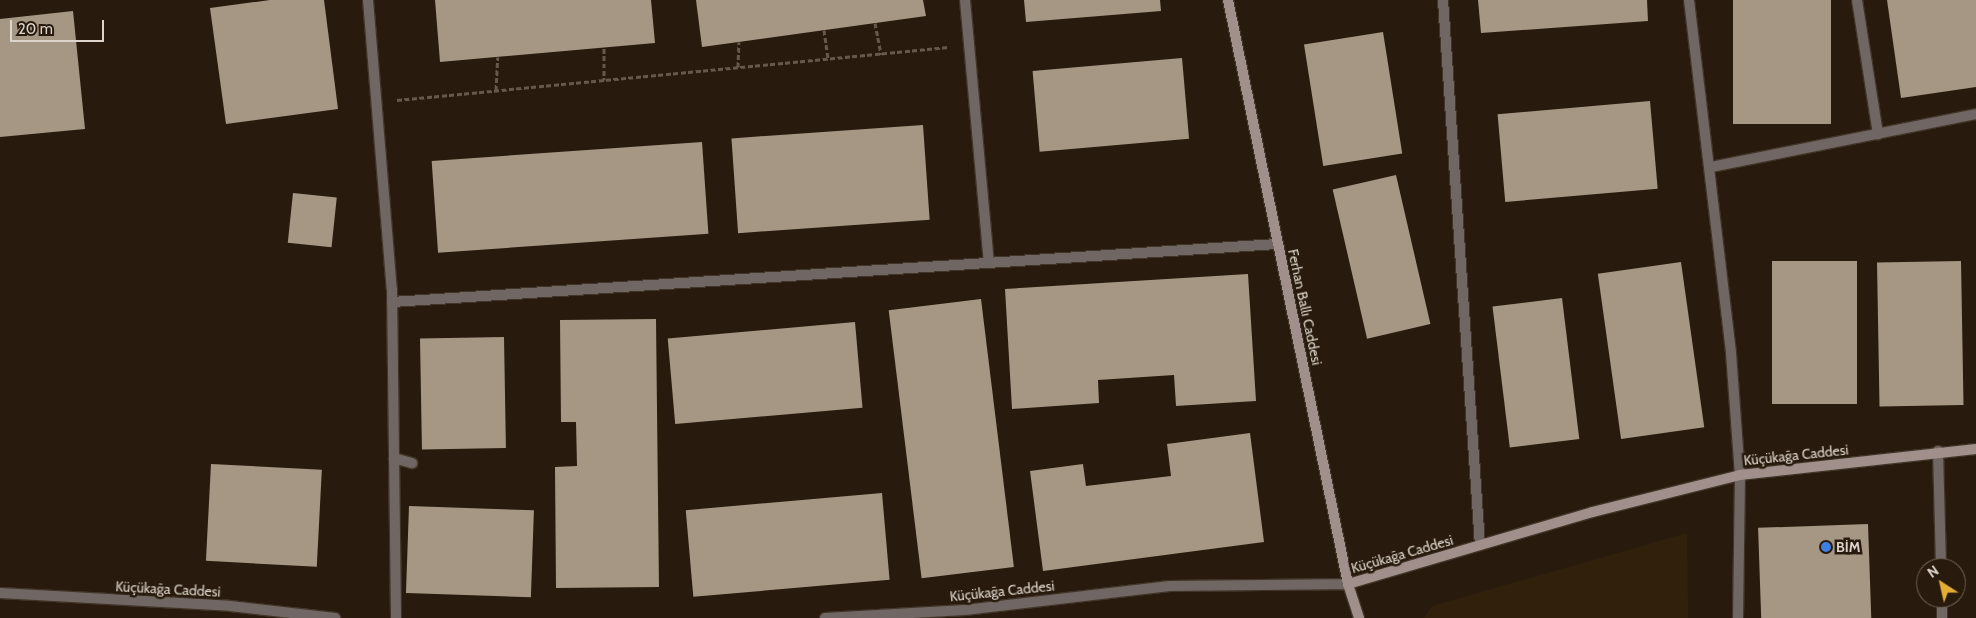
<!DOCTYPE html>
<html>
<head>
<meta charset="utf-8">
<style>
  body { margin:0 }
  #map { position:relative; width:1976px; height:618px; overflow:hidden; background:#281b0d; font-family:Cabin,sans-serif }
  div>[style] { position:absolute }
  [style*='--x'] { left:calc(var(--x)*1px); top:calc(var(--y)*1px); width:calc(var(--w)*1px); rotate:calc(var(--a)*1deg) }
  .built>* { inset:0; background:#31200c }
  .building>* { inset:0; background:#a69684; transform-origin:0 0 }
  .path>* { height:3px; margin-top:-1.5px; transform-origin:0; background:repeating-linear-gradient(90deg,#65594d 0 5px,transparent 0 7.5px) }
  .roads { filter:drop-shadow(1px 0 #413528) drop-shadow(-1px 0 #413528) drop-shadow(0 1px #413528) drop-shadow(0 -1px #413528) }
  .street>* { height:10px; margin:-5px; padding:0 5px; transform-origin:5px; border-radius:5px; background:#706663 }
  .secondary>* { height:10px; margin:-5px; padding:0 5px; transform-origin:5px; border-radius:5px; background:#a08f8b }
  .dots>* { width:14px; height:14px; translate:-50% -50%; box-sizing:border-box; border:2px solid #281b0d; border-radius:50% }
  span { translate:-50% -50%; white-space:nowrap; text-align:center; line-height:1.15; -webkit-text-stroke:5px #281b0d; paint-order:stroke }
  .street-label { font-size:14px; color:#ddd5cb }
  .poi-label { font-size:14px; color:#ddd5cb; font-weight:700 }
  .left { translate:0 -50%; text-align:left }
  .north { position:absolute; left:1916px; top:558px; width:50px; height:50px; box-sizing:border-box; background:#281b0d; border:1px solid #706559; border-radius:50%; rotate:325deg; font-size:14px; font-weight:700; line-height:20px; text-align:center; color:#ddd5cb }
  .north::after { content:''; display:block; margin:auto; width:18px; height:22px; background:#e4ae35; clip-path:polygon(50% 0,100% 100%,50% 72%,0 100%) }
  .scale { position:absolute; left:10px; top:20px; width:94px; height:22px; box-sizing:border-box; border:2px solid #ddd5cb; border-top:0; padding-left:6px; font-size:15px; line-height:18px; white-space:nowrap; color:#ddd5cb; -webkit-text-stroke:4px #281b0d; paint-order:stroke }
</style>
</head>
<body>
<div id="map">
  <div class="built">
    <i style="clip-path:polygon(1687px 533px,1688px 618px,1424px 618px,1432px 606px)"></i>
  </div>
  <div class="building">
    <i style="clip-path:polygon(270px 0,324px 0,338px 109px,226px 124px,210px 8px)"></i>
    <i style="clip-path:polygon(435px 0,651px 0,655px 43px,440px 62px)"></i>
    <i style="clip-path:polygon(696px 0,923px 0,926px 16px,702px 47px)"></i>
    <i style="clip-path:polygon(1024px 0,1160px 0,1161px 11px,1026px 22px)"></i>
    <i style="clip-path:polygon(1478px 0,1647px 0,1648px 21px,1481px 33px)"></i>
    <i style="left:1733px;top:0;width:98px;height:124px"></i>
    <i style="clip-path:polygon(1887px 0,1976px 0,1976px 87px,1901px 98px)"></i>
    <i style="clip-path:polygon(73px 11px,85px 129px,0 137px,0 19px)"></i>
    <i style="left:1383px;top:32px;width:123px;height:80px;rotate:81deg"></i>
    <i style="left:1182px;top:58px;width:81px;height:150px;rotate:85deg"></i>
    <i style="left:1650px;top:101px;width:88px;height:153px;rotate:85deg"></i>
    <i style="left:923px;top:125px;width:95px;height:192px;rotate:86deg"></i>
    <i style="left:702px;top:142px;width:92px;height:271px;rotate:86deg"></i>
    <i style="left:1396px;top:175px;width:153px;height:65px;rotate:77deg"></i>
    <i style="left:293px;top:193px;width:44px;height:50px;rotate:6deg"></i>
    <i style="left:1857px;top:261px;width:143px;height:85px;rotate:90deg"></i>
    <i style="left:1961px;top:261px;width:144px;height:84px;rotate:89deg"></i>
    <i style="left:1681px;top:262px;width:167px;height:84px;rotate:82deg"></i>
    <i style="clip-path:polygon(1248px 274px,1256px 401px,1176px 406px,1174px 375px,1098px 380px,1099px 403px,1012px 409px,1005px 289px)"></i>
    <i style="left:1562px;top:298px;width:142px;height:70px;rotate:83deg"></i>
    <i style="left:981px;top:299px;width:270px;height:93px;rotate:83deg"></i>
    <i style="clip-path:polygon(656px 319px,659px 587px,556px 588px,555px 467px,577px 466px,576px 422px,561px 422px,560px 320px)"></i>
    <i style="left:855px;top:322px;width:86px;height:188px;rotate:85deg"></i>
    <i style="left:504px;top:337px;width:111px;height:84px;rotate:89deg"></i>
    <i style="clip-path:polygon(1250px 433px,1264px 542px,1043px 571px,1030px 471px,1083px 464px,1086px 486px,1171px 476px,1167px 444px)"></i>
    <i style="left:211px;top:464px;width:111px;height:97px;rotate:3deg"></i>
    <i style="left:882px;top:493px;width:87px;height:197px;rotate:85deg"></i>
    <i style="left:409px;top:506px;width:125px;height:87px;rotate:2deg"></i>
    <i style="left:1868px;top:524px;width:94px;height:110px;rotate:88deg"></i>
  </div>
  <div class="path">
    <i style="--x:875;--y:23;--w:32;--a:79"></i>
    <i style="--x:824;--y:30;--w:29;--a:82"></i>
    <i style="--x:604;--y:48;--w:32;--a:90"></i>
    <i style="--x:738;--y:67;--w:25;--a:-88"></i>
    <i style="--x:496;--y:90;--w:33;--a:-87"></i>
    <i style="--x:397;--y:100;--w:554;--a:-5.49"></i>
  </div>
  <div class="roads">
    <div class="street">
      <i style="--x:368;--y:0;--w:290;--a:85.3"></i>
      <i style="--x:392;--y:289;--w:329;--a:89.3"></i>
      <i style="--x:965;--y:0;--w:264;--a:84.8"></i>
      <i style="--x:1443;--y:0;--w:546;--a:86.12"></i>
      <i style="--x:1689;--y:0;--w:355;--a:83.2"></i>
      <i style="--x:1731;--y:353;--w:122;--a:85.8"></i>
      <i style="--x:1740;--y:475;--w:143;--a:90.8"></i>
      <i style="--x:1857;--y:0;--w:136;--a:81.1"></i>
      <i style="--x:1711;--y:167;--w:270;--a:-11.3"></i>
      <i style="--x:392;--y:302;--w:888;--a:-3.75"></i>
      <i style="--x:1938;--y:451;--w:117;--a:88.5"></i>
      <i style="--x:394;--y:458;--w:19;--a:16"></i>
      <i style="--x:0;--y:593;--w:230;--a:3.2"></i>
      <i style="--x:230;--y:606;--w:106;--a:6.5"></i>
      <i style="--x:1942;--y:598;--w:20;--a:90"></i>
      <i style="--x:825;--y:618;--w:140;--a:-3.3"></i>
      <i style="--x:965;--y:610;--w:206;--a:-6.7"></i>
      <i style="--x:1170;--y:586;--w:178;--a:-0.6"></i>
    </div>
    <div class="secondary">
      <i style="--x:1228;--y:0;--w:596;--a:78.39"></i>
      <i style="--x:1348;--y:584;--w:36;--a:72"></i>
      <i style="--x:1348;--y:584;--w:255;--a:-16.4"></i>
      <i style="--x:1593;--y:512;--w:152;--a:-14.1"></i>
      <i style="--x:1740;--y:475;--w:237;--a:-6.3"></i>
    </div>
  </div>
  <div class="dots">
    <i style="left:1826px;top:547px;background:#3f7fe0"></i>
  </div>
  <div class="street-label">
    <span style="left:1305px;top:307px;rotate:78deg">Ferhan Ballı Caddesi</span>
    <span style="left:1796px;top:455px;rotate:-6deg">Küçükağa Caddesi</span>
    <span style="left:1402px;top:554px;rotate:-16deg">Küçükağa Caddesi</span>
    <span style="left:168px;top:589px;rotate:3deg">Küçükağa Caddesi</span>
    <span style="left:1002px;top:591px;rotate:-6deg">Küçükağa Caddesi</span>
  </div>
  <div class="poi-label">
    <span class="left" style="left:1836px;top:547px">BİM</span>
  </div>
  <div class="north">N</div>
  <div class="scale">20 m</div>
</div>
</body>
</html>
